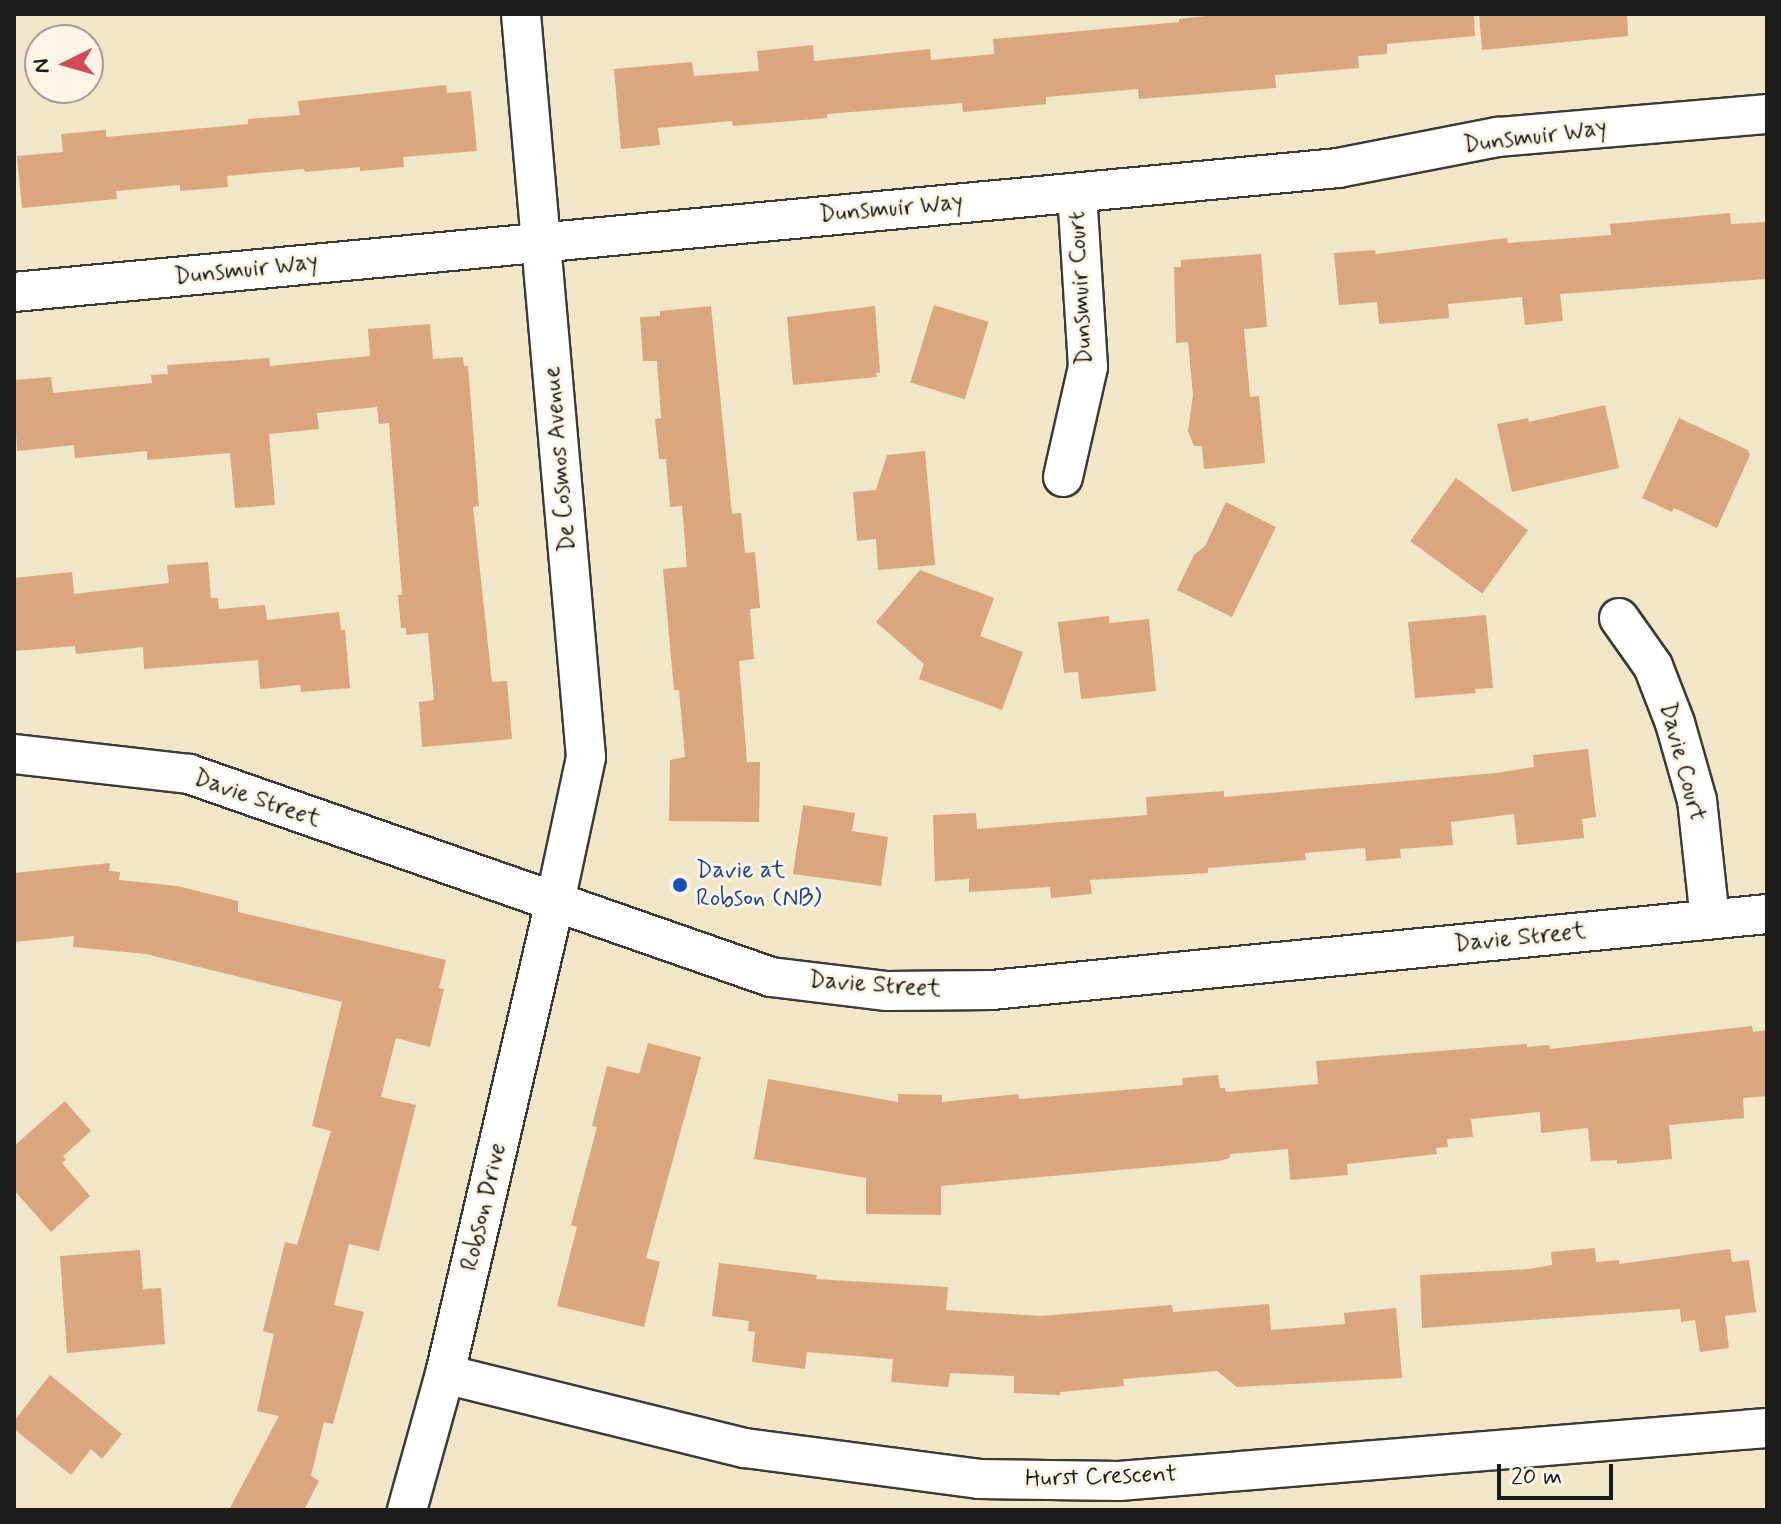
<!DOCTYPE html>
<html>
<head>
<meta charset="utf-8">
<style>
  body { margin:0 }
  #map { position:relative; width:1781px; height:1524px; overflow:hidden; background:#f0e6c8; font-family:Mynerve,sans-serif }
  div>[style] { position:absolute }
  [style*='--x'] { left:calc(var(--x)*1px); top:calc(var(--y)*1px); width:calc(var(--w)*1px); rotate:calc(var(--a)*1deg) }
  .building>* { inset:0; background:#dba57e; transform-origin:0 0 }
  .roads { filter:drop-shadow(2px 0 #3c3a36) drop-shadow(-2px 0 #3c3a36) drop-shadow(0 2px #3c3a36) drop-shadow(0 -2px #3c3a36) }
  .minor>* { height:38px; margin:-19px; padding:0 19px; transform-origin:19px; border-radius:19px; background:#fff }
  .dots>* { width:22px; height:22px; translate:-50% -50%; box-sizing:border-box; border:4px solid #fcf5e5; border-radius:50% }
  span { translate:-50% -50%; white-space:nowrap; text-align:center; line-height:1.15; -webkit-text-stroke:6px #fcf5e5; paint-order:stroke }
  .street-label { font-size:24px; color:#1c1c1c }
  .transit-label { font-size:24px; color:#164399 }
  .left { translate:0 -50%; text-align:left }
  .frame { position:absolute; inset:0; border:16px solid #1c1c1c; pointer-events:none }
  .north { position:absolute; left:24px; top:24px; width:80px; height:80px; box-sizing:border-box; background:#fcf5e5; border:2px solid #a29e95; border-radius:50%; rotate:265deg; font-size:22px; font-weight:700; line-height:32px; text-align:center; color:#1c1c1c }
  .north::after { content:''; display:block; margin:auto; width:28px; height:36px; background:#d1495b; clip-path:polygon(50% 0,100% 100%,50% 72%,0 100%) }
  .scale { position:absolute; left:1497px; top:1464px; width:116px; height:36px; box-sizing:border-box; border:4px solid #1c1c1c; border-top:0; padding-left:10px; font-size:24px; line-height:28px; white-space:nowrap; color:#1c1c1c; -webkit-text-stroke:6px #fcf5e5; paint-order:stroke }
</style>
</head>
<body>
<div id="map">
  <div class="building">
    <i style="clip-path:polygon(1224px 14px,1474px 14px,1475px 36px,1387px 44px,1387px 54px,1358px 56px,1359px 68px,1275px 75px,1276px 88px,1139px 99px,1138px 89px,1046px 97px,1046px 104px,963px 112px,962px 103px,827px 114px,827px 118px,733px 126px,732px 121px,658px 128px,660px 145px,621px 149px,614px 69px,692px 62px,694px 76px,759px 71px,757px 51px,813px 45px,814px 61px,930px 49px,931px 60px,994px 54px,993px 39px,1179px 22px,1179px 19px)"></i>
    <i style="clip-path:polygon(1479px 14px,1627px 14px,1628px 36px,1482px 50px)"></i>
    <i style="clip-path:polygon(446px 85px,447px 93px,471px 91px,477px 151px,403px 157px,404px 167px,360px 171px,360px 167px,305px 172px,304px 169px,227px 176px,228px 187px,180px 191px,180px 185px,116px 191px,117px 199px,22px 208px,17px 156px,63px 152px,61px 134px,106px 130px,106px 137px,248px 124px,248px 119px,300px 115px,298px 101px)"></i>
    <i style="clip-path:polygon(1730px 213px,1731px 224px,1767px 222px,1767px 279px,1560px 294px,1563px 321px,1525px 325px,1522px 297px,1448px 304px,1449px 318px,1379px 324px,1377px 302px,1339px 305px,1334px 253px,1375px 250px,1376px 254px,1507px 238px,1508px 243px,1611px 235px,1610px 224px)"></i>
    <i style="clip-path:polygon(1261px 254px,1267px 327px,1244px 329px,1250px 397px,1259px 396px,1265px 463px,1204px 469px,1202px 446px,1194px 446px,1188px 431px,1193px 395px,1188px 342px,1176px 343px,1174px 267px,1181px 267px,1181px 260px)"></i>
    <i style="left:934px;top:305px;width:57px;height:81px;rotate:17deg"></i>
    <i style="clip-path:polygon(711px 306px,732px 514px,741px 513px,745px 553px,755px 552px,760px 608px,750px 609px,754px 659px,739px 661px,747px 762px,760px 762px,759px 822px,669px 821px,670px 760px,685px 757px,679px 690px,674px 690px,663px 569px,687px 567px,682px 506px,670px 507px,666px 459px,659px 459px,655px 419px,661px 418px,657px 361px,643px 361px,640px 317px,660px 316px,660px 311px)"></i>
    <i style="clip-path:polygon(875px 306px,880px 373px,876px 372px,877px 377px,793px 385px,787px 317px)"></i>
    <i style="clip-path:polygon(430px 324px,433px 359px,463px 357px,464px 366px,468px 366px,479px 506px,473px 507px,492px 682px,507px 681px,512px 739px,422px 747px,419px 702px,434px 700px,428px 633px,406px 635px,406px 628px,401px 628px,398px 595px,402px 595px,389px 423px,379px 424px,377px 407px,317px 413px,319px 429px,269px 434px,275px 505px,235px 508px,230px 453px,147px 460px,147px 451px,75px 458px,74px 445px,17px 451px,14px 380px,51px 377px,53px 393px,152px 383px,151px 375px,168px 374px,167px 365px,269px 358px,270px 366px,370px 356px,368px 329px)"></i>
    <i style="clip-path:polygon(1605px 405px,1619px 468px,1512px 492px,1497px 424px,1528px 418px,1529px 422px)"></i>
    <i style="clip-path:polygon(1679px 418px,1748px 450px,1750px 455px,1717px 528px,1674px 508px,1672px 512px,1642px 498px)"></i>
    <i style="clip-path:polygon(925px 451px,935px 565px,878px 570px,876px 539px,857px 541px,853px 492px,876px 490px,887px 455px)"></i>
    <i style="left:1456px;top:478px;width:89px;height:78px;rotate:36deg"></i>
    <i style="clip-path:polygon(1226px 502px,1276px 527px,1232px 617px,1177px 590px,1194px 555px,1205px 546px)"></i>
    <i style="clip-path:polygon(208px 562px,211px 598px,218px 598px,219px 609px,265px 605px,267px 620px,339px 612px,341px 630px,345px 630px,350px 688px,301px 692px,300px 685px,260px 689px,258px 660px,144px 669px,143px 647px,76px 654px,75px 646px,14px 651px,14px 578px,72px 572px,74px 594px,169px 583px,167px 565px)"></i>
    <i style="clip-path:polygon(920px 570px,994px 598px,980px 636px,1023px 652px,1002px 710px,919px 679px,924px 664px,876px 622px)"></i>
    <i style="clip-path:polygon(1486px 615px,1493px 688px,1475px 689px,1476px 693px,1415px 698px,1408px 622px)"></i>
    <i style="clip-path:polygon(1109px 616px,1109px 623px,1149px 619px,1156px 691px,1081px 699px,1078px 672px,1064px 673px,1058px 622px)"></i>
    <i style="clip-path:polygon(1588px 749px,1596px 817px,1582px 819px,1584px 838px,1517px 845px,1514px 814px,1451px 822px,1453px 845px,1400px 849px,1401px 858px,1366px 861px,1365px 848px,1305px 853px,1306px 860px,1208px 868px,1208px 873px,1090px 880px,1092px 894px,1051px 898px,1050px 887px,969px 892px,969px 879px,935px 881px,933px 815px,976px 813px,977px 829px,1147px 815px,1146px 797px,1224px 791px,1224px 797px,1496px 773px,1534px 767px,1533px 755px)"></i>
    <i style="clip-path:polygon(803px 805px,855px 813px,852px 831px,888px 837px,881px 886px,793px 874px)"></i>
    <i style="clip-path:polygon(110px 863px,109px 871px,120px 872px,119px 880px,177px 886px,238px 901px,238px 912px,446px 960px,439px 988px,444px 989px,430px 1047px,396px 1038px,381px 1097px,416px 1105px,379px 1251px,349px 1244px,334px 1305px,364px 1312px,333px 1424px,324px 1422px,311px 1476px,319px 1481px,304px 1510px,229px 1510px,279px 1416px,257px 1411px,274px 1334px,263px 1331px,285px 1242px,297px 1245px,331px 1131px,312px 1126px,342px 1002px,146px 954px,73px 947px,74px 936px,14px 942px,14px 873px)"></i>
    <i style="clip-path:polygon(1752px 1026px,1753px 1032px,1767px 1030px,1767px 1096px,1743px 1098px,1744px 1118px,1669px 1125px,1672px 1159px,1617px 1164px,1617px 1160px,1591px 1161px,1588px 1128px,1541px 1133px,1540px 1112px,1471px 1119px,1473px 1137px,1447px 1139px,1448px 1147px,1436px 1148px,1437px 1154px,1347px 1164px,1348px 1175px,1290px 1180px,1288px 1149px,1230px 1154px,1230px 1158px,1219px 1161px,941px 1186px,941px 1215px,866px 1214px,866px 1178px,754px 1159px,768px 1079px,898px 1102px,898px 1094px,942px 1095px,942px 1102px,1018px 1094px,1019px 1099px,1183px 1085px,1182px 1078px,1218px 1075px,1220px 1088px,1225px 1088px,1226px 1092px,1318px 1084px,1316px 1061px,1527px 1044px,1527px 1047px,1549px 1045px,1550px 1049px)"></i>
    <i style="clip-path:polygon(648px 1043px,701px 1057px,646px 1258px,660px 1262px,644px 1327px,557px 1306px,577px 1227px,571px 1225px,597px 1127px,592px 1126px,607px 1066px,639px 1074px)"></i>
    <i style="clip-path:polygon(65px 1101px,91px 1131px,63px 1156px,66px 1160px,62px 1163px,90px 1196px,51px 1232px,14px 1190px,14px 1146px)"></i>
    <i style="clip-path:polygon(1595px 1248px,1596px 1262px,1619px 1260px,1619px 1264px,1730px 1249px,1732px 1262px,1749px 1260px,1756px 1312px,1725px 1316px,1729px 1348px,1700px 1352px,1695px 1320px,1681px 1322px,1680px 1309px,1422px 1328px,1420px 1275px,1529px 1269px,1552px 1265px,1551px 1252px)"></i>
    <i style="clip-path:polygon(140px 1250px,143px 1289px,161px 1288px,165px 1344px,67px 1353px,60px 1256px)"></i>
    <i style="clip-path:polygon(719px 1263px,817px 1275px,816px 1279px,948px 1287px,946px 1310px,1041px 1316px,1172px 1305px,1173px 1312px,1269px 1304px,1271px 1330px,1345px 1324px,1344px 1313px,1396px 1308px,1402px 1378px,1237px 1387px,1217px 1371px,1123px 1379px,1124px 1386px,1060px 1392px,1060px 1395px,1014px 1393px,1014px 1376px,950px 1373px,948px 1387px,891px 1382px,893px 1359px,807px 1352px,805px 1369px,752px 1362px,755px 1332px,748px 1331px,749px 1321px,712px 1316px)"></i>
    <i style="clip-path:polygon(50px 1375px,122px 1434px,102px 1459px,91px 1449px,71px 1475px,14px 1429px,14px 1421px)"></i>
  </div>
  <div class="roads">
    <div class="minor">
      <i style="--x:14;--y:292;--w:1330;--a:-5.35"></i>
      <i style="--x:1338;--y:168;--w:163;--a:-11"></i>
      <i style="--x:1498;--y:137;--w:270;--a:-4.9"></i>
      <i style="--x:1063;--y:477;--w:113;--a:-77.2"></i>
      <i style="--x:1088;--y:367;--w:174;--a:-93.6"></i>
      <i style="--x:1619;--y:618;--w:59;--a:54.7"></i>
      <i style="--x:1653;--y:666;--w:61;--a:68.9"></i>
      <i style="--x:1675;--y:723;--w:80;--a:74.1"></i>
      <i style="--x:1697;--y:800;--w:120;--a:83.8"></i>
      <i style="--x:14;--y:754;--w:176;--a:6.5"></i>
      <i style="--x:189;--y:774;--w:616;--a:19.23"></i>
      <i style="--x:771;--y:977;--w:117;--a:6.9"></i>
      <i style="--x:887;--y:991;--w:105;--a:-0.5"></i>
      <i style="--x:992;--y:990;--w:779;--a:-5.6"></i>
      <i style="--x:445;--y:1374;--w:309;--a:13.9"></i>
      <i style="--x:745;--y:1448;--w:236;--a:7.5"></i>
      <i style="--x:979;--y:1479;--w:140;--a:0.8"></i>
      <i style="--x:1119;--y:1481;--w:650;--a:-4.68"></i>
      <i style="--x:407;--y:1510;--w:141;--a:-74.4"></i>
      <i style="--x:445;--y:1374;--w:485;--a:-76.9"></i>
      <i style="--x:555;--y:902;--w:148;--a:-77.9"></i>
      <i style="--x:586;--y:757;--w:746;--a:-95"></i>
    </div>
  </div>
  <div class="dots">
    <i style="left:680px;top:885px;background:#1a4fb4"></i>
  </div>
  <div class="street-label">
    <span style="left:1535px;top:137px;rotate:-7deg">Dunsmuir Way</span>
    <span style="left:891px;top:209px;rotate:-5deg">Dunsmuir Way</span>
    <span style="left:246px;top:270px;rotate:-6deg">Dunsmuir Way</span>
    <span style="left:1081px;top:288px;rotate:-93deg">Dunsmuir Court</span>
    <span style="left:560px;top:459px;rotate:-95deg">De Cosmos Avenue</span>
    <span style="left:1682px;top:762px;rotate:75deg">Davie Court</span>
    <span style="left:257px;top:799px;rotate:19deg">Davie Street</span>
    <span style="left:1520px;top:938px;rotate:-6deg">Davie Street</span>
    <span style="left:875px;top:985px;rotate:4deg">Davie Street</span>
    <span style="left:484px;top:1207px;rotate:-77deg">Robson Drive</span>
    <span style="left:1101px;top:1477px;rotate:-2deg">Hurst Crescent</span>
  </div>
  <div class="transit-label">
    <span class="left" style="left:696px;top:885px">Davie at<br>Robson (NB)</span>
  </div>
  <div class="frame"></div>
  <div class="north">N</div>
  <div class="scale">20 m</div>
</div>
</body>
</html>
